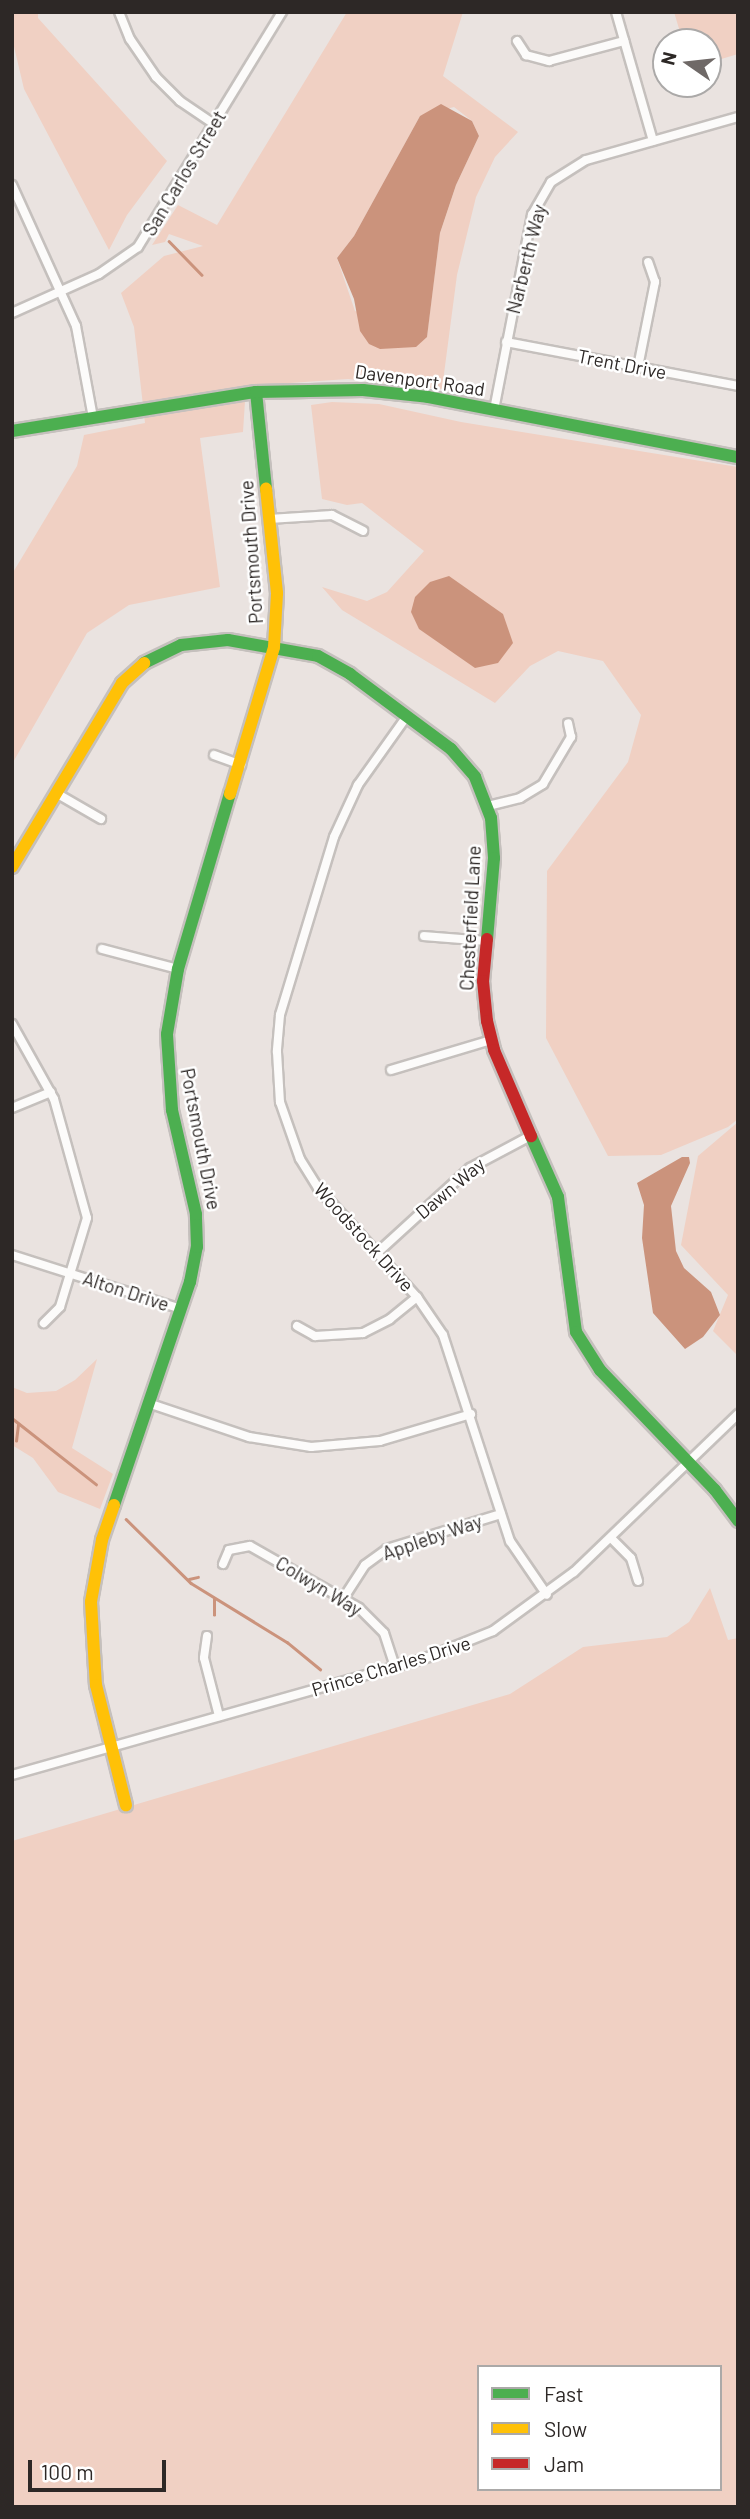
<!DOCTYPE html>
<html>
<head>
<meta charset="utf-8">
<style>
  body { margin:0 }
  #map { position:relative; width:750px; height:2519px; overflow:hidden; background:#eae3e0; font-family:Barlow,sans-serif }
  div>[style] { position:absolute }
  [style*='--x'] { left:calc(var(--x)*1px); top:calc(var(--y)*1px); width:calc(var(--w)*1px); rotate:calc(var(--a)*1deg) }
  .green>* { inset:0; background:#f0d0c3 }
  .water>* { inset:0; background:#cb937c }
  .stream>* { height:2.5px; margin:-1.25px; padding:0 1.25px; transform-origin:1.25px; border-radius:1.25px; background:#cb937c }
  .roads { filter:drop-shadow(2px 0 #c5c0bd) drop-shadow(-2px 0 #c5c0bd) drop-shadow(0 2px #c5c0bd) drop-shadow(0 -2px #c5c0bd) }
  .street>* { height:8px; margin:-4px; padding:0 4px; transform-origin:4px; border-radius:4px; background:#fcfbfa }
  .fast>* { height:12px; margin:-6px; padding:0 6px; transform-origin:6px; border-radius:6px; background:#4caf50 }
  .slow>* { height:12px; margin:-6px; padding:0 6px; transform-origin:6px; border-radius:6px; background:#ffc107 }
  .jam>* { height:12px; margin:-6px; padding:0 6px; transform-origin:6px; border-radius:6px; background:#c62828 }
  span { translate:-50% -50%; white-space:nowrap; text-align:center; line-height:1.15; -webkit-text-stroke:5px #fff; paint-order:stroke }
  .street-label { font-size:19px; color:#2d2826 }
  .frame { position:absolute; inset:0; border:14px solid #2d2826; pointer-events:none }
  .legend { position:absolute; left:477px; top:2365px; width:245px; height:126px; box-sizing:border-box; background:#fff; border:2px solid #aba9a8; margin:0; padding:9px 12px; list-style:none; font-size:21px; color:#2d2826 }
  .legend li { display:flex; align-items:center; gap:14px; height:35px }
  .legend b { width:35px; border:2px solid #aba9a8 }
  .north { position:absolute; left:652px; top:28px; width:70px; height:70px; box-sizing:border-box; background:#fff; border:2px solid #aba9a8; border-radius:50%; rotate:284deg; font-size:19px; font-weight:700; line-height:28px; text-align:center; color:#2d2826 }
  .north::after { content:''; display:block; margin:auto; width:24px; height:32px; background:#6f6967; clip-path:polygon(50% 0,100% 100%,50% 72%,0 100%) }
  .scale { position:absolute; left:28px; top:2460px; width:138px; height:32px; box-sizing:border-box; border:4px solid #2d2826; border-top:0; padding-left:9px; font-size:21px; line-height:24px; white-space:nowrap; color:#2d2826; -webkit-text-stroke:5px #fff; paint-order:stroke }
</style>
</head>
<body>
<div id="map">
  <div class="green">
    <i style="clip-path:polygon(12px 12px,38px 12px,38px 18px,167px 161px,127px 215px,109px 250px,24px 89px,12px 38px)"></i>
    <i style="clip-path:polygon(evenodd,347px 12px,463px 12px,443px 76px,518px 132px,495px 157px,476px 197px,457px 275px,442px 389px,348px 379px,246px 386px,243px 432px,200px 438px,220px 587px,129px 605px,87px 633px,12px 764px,12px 574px,77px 466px,84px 435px,145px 423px,134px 327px,121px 293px,164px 256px,203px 246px,169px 234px,165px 242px,152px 245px,178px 205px,217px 225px,347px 12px,454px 107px,472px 121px,479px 136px,456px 185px,440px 233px,427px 336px,355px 311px,337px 258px,354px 236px,420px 116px,454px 107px)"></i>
    <i style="clip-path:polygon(674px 12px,738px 12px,738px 54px,708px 63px,708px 42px,683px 42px)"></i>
    <i style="clip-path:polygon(332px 402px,379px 404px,461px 422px,738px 467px,738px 1119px,728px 1127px,661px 1155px,608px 1156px,546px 1038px,547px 871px,628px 762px,641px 715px,603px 661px,558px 651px,530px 666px,495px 703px,342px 610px,322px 587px,367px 601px,387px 592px,424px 551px,362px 503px,347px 505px,322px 499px,311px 405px)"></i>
    <i style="clip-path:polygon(738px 1122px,738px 1356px,713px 1331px,728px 1295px,681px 1245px,698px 1156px)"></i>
    <i style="clip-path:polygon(97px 1359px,72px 1448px,113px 1474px,100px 1509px,58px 1492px,33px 1458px,12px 1445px,12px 1387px,27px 1393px,56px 1391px,75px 1380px)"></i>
    <i style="clip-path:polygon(evenodd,710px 1588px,728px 1640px,738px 1638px,738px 2507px,12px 2507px,12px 1841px,510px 1694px,583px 1647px,667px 1637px,689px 1622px,710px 1588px,479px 2367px,720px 2367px,720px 2489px,479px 2489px,479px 2367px)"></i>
  </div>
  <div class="water">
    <i style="clip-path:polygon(441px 104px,472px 121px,479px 136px,456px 185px,440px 233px,427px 337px,416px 347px,380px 349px,369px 344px,360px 331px,354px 299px,337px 258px,354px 236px,420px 116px)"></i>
    <i style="clip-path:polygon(449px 576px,503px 614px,513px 643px,498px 663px,475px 668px,419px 629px,411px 612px,415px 597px,430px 582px)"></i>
    <i style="clip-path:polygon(682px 1157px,689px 1157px,690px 1163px,671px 1206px,676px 1251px,684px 1268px,711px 1292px,720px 1315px,703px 1337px,685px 1349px,653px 1313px,642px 1238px,644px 1205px,637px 1183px)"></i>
  </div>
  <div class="stream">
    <i style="--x:169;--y:241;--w:47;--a:45.9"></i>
    <i style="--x:12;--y:1418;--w:107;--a:38.2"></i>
    <i style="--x:16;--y:1441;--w:17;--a:-83"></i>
    <i style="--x:126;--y:1519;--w:91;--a:44.6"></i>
    <i style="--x:191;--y:1583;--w:113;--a:31.6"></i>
    <i style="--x:287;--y:1642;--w:43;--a:39.3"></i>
    <i style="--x:189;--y:1579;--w:9;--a:-13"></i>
    <i style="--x:214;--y:1615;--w:16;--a:-90"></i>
  </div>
  <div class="roads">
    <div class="street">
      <i style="--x:119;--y:12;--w:29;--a:68"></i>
      <i style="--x:130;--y:39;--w:46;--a:55.6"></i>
      <i style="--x:156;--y:77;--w:34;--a:45"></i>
      <i style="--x:180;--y:101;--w:41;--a:34.1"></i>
      <i style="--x:616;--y:12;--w:134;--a:74"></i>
      <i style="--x:517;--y:41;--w:17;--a:57"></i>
      <i style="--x:526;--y:55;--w:24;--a:15"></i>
      <i style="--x:549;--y:61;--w:78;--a:-14.9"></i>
      <i style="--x:12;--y:185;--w:155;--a:65.6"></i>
      <i style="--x:76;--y:326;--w:94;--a:79.5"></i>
      <i style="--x:12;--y:313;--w:95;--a:-24.1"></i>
      <i style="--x:99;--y:274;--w:47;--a:-34.7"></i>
      <i style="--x:138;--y:247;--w:276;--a:-58.5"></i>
      <i style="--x:506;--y:342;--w:236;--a:10.7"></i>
      <i style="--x:638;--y:367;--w:87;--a:-78.7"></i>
      <i style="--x:655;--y:282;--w:21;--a:-109"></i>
      <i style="--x:494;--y:410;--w:199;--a:-79"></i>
      <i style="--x:532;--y:215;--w:38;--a:-60"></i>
      <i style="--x:551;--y:182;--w:41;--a:-32.2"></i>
      <i style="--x:586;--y:160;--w:158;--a:-15.8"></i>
      <i style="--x:269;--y:519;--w:63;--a:-3.6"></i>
      <i style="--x:332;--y:515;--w:35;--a:27"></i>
      <i style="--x:407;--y:716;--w:85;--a:125.4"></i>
      <i style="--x:358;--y:785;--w:57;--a:114.8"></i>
      <i style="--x:334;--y:837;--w:186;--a:106.9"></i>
      <i style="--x:280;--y:1015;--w:37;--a:95"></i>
      <i style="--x:277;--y:1052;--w:50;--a:86.6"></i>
      <i style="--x:280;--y:1102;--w:60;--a:70.7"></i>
      <i style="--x:300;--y:1159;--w:34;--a:58"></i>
      <i style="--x:318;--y:1188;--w:147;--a:47.8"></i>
      <i style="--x:417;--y:1297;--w:46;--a:55.6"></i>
      <i style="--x:443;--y:1335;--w:217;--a:72"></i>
      <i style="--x:510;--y:1541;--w:65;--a:55.6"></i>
      <i style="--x:214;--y:755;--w:29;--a:20"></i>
      <i style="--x:56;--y:793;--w:52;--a:30"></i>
      <i style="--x:488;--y:806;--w:33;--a:-14"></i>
      <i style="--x:520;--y:798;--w:27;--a:-31"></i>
      <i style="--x:543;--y:784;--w:55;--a:-59.2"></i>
      <i style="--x:571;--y:737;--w:14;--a:-102"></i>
      <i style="--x:424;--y:936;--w:62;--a:4.6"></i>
      <i style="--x:102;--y:949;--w:79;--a:14.7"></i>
      <i style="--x:12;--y:1024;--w:86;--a:60.8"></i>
      <i style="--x:54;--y:1099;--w:123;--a:74.5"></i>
      <i style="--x:87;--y:1218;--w:93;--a:106.9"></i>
      <i style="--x:60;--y:1307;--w:23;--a:135"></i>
      <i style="--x:391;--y:1070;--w:104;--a:-16.7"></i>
      <i style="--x:12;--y:1108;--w:42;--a:-22.3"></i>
      <i style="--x:377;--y:1253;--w:126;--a:-42.4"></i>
      <i style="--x:470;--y:1168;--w:70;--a:-28"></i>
      <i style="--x:12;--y:1255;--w:177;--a:17.7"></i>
      <i style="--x:297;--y:1326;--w:21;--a:29"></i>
      <i style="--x:315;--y:1336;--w:48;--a:-3.6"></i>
      <i style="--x:363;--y:1333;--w:30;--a:-27"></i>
      <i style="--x:390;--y:1319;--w:35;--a:-39"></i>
      <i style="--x:148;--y:1403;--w:107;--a:18.6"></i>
      <i style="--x:249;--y:1437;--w:63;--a:9.2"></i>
      <i style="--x:311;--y:1447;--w:69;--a:-5"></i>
      <i style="--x:380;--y:1441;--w:95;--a:-16.5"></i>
      <i style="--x:611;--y:1538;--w:28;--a:45"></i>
      <i style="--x:631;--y:1558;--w:24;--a:73"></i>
      <i style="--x:223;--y:1564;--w:15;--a:-67"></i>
      <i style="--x:229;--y:1550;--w:21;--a:-11"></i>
      <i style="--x:250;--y:1546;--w:125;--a:29.6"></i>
      <i style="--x:359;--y:1608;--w:35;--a:45"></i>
      <i style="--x:384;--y:1633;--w:36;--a:72"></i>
      <i style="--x:343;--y:1599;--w:40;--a:-57.1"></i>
      <i style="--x:365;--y:1565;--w:27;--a:-36"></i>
      <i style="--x:387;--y:1549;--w:119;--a:-17.1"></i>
      <i style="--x:207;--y:1636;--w:22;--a:98"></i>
      <i style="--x:204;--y:1658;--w:60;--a:75.5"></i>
      <i style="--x:12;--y:1775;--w:432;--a:-15.8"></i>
      <i style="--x:428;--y:1657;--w:70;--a:-21.8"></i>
      <i style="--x:493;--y:1631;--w:100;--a:-36.1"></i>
      <i style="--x:574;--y:1572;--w:228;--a:-43.9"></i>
    </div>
    <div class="fast">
      <i style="--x:256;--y:392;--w:98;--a:84.1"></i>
      <i style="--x:12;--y:431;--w:247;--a:-9.1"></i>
      <i style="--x:256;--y:392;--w:107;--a:-1.1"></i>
      <i style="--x:363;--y:390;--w:65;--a:6.1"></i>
      <i style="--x:428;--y:397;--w:316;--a:11"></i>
      <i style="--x:144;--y:663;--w:41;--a:-25.9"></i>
      <i style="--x:181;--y:645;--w:47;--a:-6.1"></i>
      <i style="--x:228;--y:640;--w:91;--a:10.1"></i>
      <i style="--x:318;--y:656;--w:37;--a:29"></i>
      <i style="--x:350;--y:674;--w:126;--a:36.6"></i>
      <i style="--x:451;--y:749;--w:37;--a:49"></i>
      <i style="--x:475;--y:777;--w:44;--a:68.7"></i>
      <i style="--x:491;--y:818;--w:40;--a:85.7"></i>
      <i style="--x:494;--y:858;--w:81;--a:94.9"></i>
      <i style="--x:531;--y:1136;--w:67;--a:66.1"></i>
      <i style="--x:558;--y:1197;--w:136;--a:82.4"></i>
      <i style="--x:576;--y:1332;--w:45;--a:57.7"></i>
      <i style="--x:600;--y:1370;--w:166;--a:46.2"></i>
      <i style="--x:715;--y:1490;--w:39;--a:53"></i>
      <i style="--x:114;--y:1505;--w:236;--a:-71.2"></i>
      <i style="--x:190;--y:1282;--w:36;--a:-79"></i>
      <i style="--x:197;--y:1247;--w:33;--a:-92"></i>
      <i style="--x:196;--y:1214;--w:107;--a:-103"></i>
      <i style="--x:172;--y:1110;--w:76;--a:-93.8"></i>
      <i style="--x:167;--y:1034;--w:66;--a:-80.4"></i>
      <i style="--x:178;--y:969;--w:183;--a:-73.5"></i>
    </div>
    <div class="slow">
      <i style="--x:230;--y:794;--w:153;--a:-73.3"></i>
      <i style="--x:274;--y:647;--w:54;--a:-86.8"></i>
      <i style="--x:277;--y:593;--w:105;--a:-96"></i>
      <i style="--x:12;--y:867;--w:214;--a:-59.1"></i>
      <i style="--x:122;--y:683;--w:30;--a:-42"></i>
      <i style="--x:114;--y:1505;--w:37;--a:109"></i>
      <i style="--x:102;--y:1540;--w:63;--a:100.1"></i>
      <i style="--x:91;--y:1602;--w:83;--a:86.6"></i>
      <i style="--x:96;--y:1685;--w:124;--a:76"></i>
    </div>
    <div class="jam">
      <i style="--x:487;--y:939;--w:42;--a:95.4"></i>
      <i style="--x:483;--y:981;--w:40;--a:84.3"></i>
      <i style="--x:487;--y:1021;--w:30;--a:76"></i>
      <i style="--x:494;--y:1050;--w:94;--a:66.7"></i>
    </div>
  </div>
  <div class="street-label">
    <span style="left:184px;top:173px;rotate:-59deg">San Carlos Street</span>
    <span style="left:526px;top:259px;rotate:-76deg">Narberth Way</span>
    <span style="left:622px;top:364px;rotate:11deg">Trent Drive</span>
    <span style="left:420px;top:380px;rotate:8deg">Davenport Road</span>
    <span style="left:251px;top:552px;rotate:-94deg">Portsmouth Drive</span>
    <span style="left:470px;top:918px;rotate:-87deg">Chesterfield Lane</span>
    <span style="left:201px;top:1139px;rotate:79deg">Portsmouth Drive</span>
    <span style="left:450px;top:1188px;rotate:-40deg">Dawn Way</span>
    <span style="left:364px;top:1237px;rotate:48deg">Woodstock Drive</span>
    <span style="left:126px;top:1291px;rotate:18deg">Alton Drive</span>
    <span style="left:432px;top:1537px;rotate:-19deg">Appleby Way</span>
    <span style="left:319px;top:1586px;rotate:31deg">Colwyn Way</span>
    <span style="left:391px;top:1666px;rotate:-17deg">Prince Charles Drive</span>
  </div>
  <div class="frame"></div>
  <ul class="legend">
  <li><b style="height:9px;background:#4caf50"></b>Fast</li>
  <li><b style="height:9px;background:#ffc107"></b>Slow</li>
  <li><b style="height:9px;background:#c62828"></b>Jam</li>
  </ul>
  <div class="north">N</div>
  <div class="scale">100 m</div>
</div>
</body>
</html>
